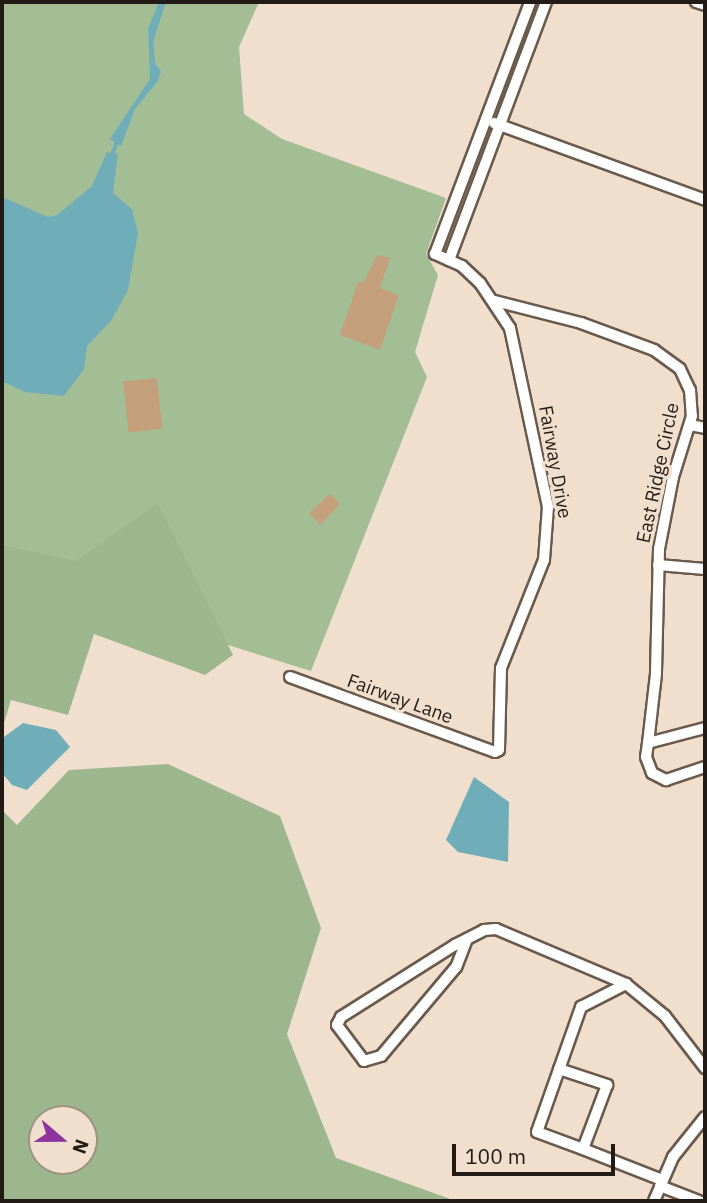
<!DOCTYPE html>
<html>
<head>
<meta charset="utf-8">
<style>
  body { margin:0 }
  #map { position:relative; width:707px; height:1203px; overflow:hidden; background:#f1dfce; font-family:"IBM Plex Sans",sans-serif }
  div>[style] { position:absolute }
  [style*='--x'] { left:calc(var(--x)*1px); top:calc(var(--y)*1px); width:calc(var(--w)*1px); rotate:calc(var(--a)*1deg) }
  .green>* { inset:0; background:#a3bd95 }
  .forest>* { inset:0; background:#9cb78e }
  .water>* { inset:0; background:#6fadb8 }
  .stream>* { height:3.5px; margin:-1.75px; padding:0 1.75px; transform-origin:1.75px; border-radius:1.75px; background:#6fadb8 }
  .building>* { inset:0; background:#c49f7b; transform-origin:0 0 }
  .roads { filter:drop-shadow(2px 0 #6a5a4b) drop-shadow(-2px 0 #6a5a4b) drop-shadow(0 2px #6a5a4b) drop-shadow(0 -2px #6a5a4b) }
  .street>* { height:10px; margin:-5px; padding:0 5px; transform-origin:5px; border-radius:5px; background:#fff }
  span { translate:-50% -50%; white-space:nowrap; text-align:center; line-height:1.15; -webkit-text-stroke:7px #f1dfce; paint-order:stroke }
  .street-label { font-size:19px; color:#231c16 }
  .frame { position:absolute; inset:0; border:4px solid #231c16; pointer-events:none }
  .north { position:absolute; left:28px; top:1105px; width:70px; height:70px; box-sizing:border-box; background:#f1dfce; border:2px solid #9f9184; border-radius:50%; rotate:110deg; font-size:19px; font-weight:700; line-height:28px; text-align:center; color:#231c16 }
  .north::after { content:''; display:block; margin:auto; width:24px; height:32px; background:#8f339e; clip-path:polygon(50% 0,100% 100%,50% 72%,0 100%) }
  .scale { position:absolute; left:452px; top:1144px; width:163px; height:32px; box-sizing:border-box; border:4px solid #231c16; border-top:0; padding-left:9px; font-size:21px; line-height:24px; white-space:nowrap; color:#231c16; -webkit-text-stroke:5px #f1dfce; paint-order:stroke }
</style>
</head>
<body>
<div id="map">
  <div class="green">
    <i style="clip-path:polygon(2px 2px,259px 2px,239px 47px,244px 114px,282px 139px,446px 198px,426px 254px,438px 275px,415px 352px,427px 377px,311px 671px,228px 645px,2px 558px)"></i>
  </div>
  <div class="forest">
    <i style="clip-path:polygon(158px 503px,233px 655px,205px 675px,94px 634px,68px 715px,11px 700px,2px 730px,2px 545px,76px 561px)"></i>
    <i style="clip-path:polygon(evenodd,168px 764px,280px 816px,321px 928px,287px 1034px,336px 1158px,456px 1201px,2px 1201px,2px 810px,17px 825px,69px 770px,168px 764px,42px 1119px,84px 1119px,84px 1161px,42px 1161px,42px 1119px)"></i>
  </div>
  <div class="water">
    <i style="clip-path:polygon(159px 2px,166px 2px,153px 42px,157px 82px,135px 109px,121px 146px,110px 139px,150px 79px,148px 29px)"></i>
    <i style="clip-path:polygon(107px 152px,118px 154px,113px 193px,132px 209px,138px 233px,128px 290px,111px 321px,87px 346px,84px 369px,64px 396px,25px 392px,2px 381px,2px 197px,48px 217px,57px 215px,92px 186px)"></i>
    <i style="clip-path:polygon(23px 723px,56px 730px,70px 747px,27px 790px,12px 785px,2px 773px,4px 737px)"></i>
    <i style="clip-path:polygon(474px 777px,509px 802px,508px 862px,458px 852px,446px 840px)"></i>
  </div>
  <div class="stream">
    <i style="--x:155;--y:66;--w:7;--a:56"></i>
    <i style="--x:159;--y:72;--w:9;--a:108"></i>
    <i style="--x:112;--y:155;--w:17;--a:-69"></i>
  </div>
  <div class="building">
    <i style="clip-path:polygon(377px 255px,390px 258px,380px 288px,399px 295px,380px 350px,340px 335px,358px 282px,364px 282px)"></i>
    <i style="left:157px;top:378px;width:51px;height:34px;rotate:84deg"></i>
    <i style="clip-path:polygon(330px 494px,340px 504px,320px 525px,309px 513px)"></i>
  </div>
  <div class="roads">
    <div class="street">
      <i style="--x:696;--y:2;--w:9;--a:18"></i>
      <i style="--x:494;--y:123;--w:225;--a:20"></i>
      <i style="--x:449;--y:260;--w:276;--a:-69.4"></i>
      <i style="--x:495;--y:301;--w:89;--a:14.3"></i>
      <i style="--x:581;--y:323;--w:78;--a:20.3"></i>
      <i style="--x:654;--y:350;--w:32;--a:36"></i>
      <i style="--x:680;--y:369;--w:23;--a:65"></i>
      <i style="--x:690;--y:390;--w:26;--a:86"></i>
      <i style="--x:692;--y:416;--w:64;--a:107.3"></i>
      <i style="--x:673;--y:477;--w:73;--a:101"></i>
      <i style="--x:659;--y:549;--w:125;--a:91.4"></i>
      <i style="--x:656;--y:674;--w:69;--a:96.6"></i>
      <i style="--x:690;--y:425;--w:15;--a:11"></i>
      <i style="--x:658;--y:565;--w:47;--a:4.9"></i>
      <i style="--x:290;--y:677;--w:218;--a:20.1"></i>
      <i style="--x:495;--y:752;--w:4;--a:-27"></i>
      <i style="--x:499;--y:750;--w:82;--a:-88.6"></i>
      <i style="--x:501;--y:668;--w:116;--a:-68.3"></i>
      <i style="--x:544;--y:560;--w:53;--a:-85.7"></i>
      <i style="--x:548;--y:507;--w:183;--a:-102"></i>
      <i style="--x:510;--y:328;--w:54;--a:-123.7"></i>
      <i style="--x:480;--y:283;--w:25;--a:-137"></i>
      <i style="--x:462;--y:266;--w:30;--a:-156"></i>
      <i style="--x:435;--y:254;--w:269;--a:-69.3"></i>
      <i style="--x:705;--y:728;--w:59;--a:165.3"></i>
      <i style="--x:648;--y:743;--w:14;--a:98"></i>
      <i style="--x:646;--y:757;--w:17;--a:69"></i>
      <i style="--x:652;--y:773;--w:16;--a:27"></i>
      <i style="--x:666;--y:780;--w:41;--a:-18.4"></i>
      <i style="--x:467;--y:939;--w:30;--a:111"></i>
      <i style="--x:456;--y:967;--w:116;--a:130.1"></i>
      <i style="--x:381;--y:1056;--w:18;--a:164"></i>
      <i style="--x:364;--y:1061;--w:45;--a:-126.9"></i>
      <i style="--x:337;--y:1025;--w:9;--a:-63"></i>
      <i style="--x:341;--y:1017;--w:135;--a:-32.3"></i>
      <i style="--x:455;--y:945;--w:33;--a:-27"></i>
      <i style="--x:484;--y:930;--w:12;--a:-5"></i>
      <i style="--x:496;--y:929;--w:141;--a:22.9"></i>
      <i style="--x:626;--y:984;--w:50;--a:39.4"></i>
      <i style="--x:665;--y:1016;--w:66;--a:52.4"></i>
      <i style="--x:559;--y:1069;--w:51;--a:18.4"></i>
      <i style="--x:607;--y:1085;--w:68;--a:110.6"></i>
      <i style="--x:583;--y:1149;--w:49;--a:-159.7"></i>
      <i style="--x:537;--y:1132;--w:133;--a:-70.6"></i>
      <i style="--x:581;--y:1007;--w:51;--a:-27.1"></i>
      <i style="--x:583;--y:1149;--w:85;--a:21.4"></i>
      <i style="--x:660;--y:1186;--w:42;--a:21"></i>
      <i style="--x:654;--y:1201;--w:48;--a:-66.6"></i>
      <i style="--x:673;--y:1157;--w:51;--a:-51.3"></i>
    </div>
  </div>
  <div class="street-label">
    <span style="left:555px;top:462px;rotate:80deg">Fairway Drive</span>
    <span style="left:658px;top:473px;rotate:-78deg">East Ridge Circle</span>
    <span style="left:400px;top:699px;rotate:20deg">Fairway Lane</span>
  </div>
  <div class="frame"></div>
  <div class="north">N</div>
  <div class="scale">100 m</div>
</div>
</body>
</html>
